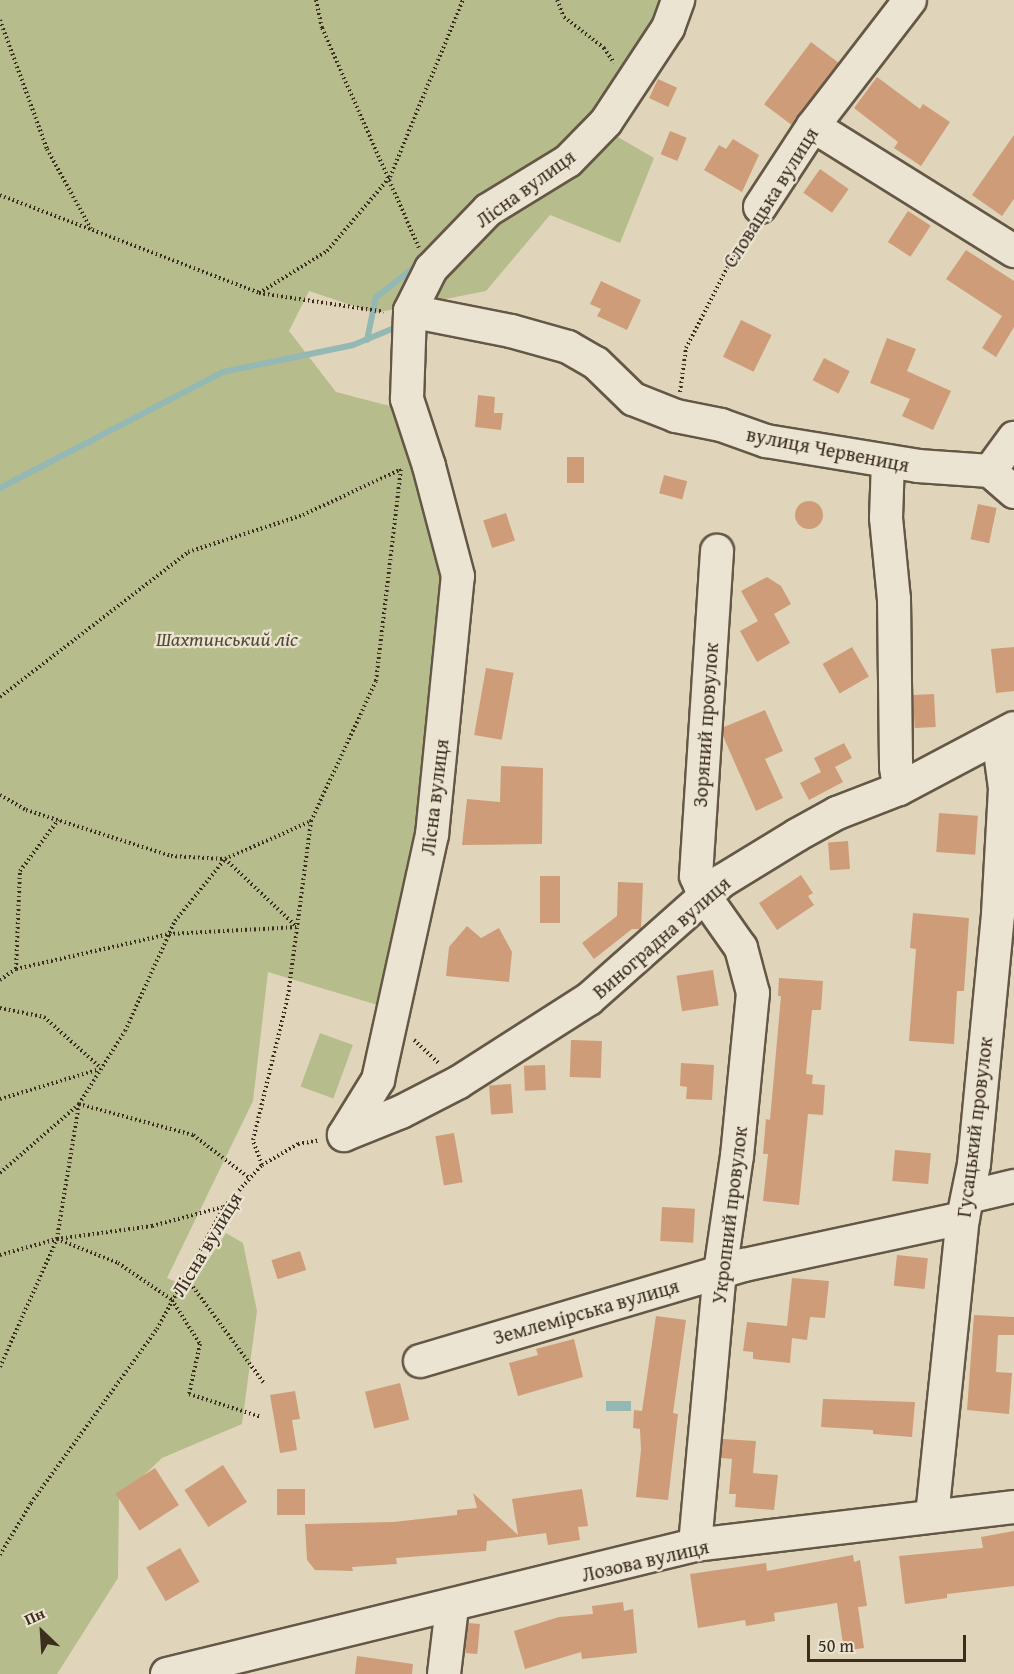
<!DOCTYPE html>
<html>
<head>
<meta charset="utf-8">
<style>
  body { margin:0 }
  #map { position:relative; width:1014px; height:1674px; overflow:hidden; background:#e0d5ba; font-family:"Gentium Book Plus",serif }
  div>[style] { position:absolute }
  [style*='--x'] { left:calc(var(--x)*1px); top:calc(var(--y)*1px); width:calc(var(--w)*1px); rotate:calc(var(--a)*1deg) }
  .green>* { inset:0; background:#b7bc8c; transform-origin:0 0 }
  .water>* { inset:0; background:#94b8b3; transform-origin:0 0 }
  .stream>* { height:6px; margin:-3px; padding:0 3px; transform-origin:3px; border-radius:3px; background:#94b8b3 }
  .building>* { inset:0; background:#ce9c78; transform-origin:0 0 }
  .round { border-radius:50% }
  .path>* { height:4px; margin-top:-2px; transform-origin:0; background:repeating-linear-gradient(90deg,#3c2d1f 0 1.5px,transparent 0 4.5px) }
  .roads { filter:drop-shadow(2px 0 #655746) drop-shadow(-2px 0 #655746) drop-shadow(0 2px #655746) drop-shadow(0 -2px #655746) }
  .minor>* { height:32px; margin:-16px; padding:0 16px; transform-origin:16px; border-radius:16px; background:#ebe4d2 }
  span { translate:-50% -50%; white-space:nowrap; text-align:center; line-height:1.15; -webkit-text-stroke:4.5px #ebe4d2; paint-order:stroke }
  .street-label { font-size:20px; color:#3c2d1f }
  .park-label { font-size:20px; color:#554a35; font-style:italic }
  .north { position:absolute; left:12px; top:1602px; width:60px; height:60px; -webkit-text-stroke:4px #ebe4d2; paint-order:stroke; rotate:335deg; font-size:16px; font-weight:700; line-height:24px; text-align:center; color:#3c2d1f }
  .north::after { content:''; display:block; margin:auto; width:21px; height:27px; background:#3c2d1f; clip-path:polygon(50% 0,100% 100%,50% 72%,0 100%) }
  .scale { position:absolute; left:807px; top:1635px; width:159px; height:27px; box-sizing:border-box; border:3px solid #3c2d1f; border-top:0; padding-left:8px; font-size:18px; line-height:21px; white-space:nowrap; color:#3c2d1f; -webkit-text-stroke:4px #ebe4d2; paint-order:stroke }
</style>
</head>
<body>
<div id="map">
  <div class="green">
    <i style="clip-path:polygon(0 0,662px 0,639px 52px,592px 122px,654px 158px,620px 243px,550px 215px,486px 291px,375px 313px,309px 291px,289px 331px,336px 392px,405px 410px,449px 532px,455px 648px,391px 1009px,268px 972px,253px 1101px,167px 1278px,190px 1288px,226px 1233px,243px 1243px,257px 1311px,242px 1424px,162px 1458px,119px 1499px,118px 1578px,57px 1674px,0 1674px)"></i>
    <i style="left:320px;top:1033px;width:35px;height:57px;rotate:20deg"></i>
  </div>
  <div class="water">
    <i style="left:606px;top:1401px;width:25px;height:10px"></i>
  </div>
  <div class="stream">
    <i style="--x:367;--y:340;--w:44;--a:-78.2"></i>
    <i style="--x:376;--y:297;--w:54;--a:-37.5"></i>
    <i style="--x:0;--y:488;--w:251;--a:-27.5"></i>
    <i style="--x:223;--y:372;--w:133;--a:-11.7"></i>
    <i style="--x:353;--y:345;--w:44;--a:-22.5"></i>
  </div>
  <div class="building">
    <i style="left:811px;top:42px;width:35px;height:78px;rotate:37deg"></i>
    <i style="clip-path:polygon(877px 77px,920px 109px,923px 104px,950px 122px,921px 166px,894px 148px,898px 142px,854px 108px)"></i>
    <i style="left:658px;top:79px;width:21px;height:21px;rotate:25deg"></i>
    <i style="left:670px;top:131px;width:18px;height:25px;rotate:22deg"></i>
    <i style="clip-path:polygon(1014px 135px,1014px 199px,1002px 216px,972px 195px)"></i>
    <i style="clip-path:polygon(733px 139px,759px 155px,742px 192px,704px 170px,719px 145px,726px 149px)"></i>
    <i style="left:820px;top:169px;width:35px;height:29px;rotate:35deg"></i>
    <i style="left:908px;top:211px;width:27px;height:37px;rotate:33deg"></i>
    <i style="clip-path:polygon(966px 250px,1014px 281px,1014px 327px,996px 357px,982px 348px,1002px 316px,946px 279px)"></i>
    <i style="clip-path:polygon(601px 281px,641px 300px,627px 330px,597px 316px,601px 309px,590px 304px)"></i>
    <i style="left:741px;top:320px;width:34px;height:41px;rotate:26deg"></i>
    <i style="clip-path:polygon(887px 338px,916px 349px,907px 371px,951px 391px,933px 430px,902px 416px,910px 399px,870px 383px)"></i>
    <i style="left:824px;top:358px;width:29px;height:25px;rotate:27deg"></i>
    <i style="clip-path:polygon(478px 395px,495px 397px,494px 413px,503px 413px,501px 430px,475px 427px)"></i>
    <i style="left:567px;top:457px;width:17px;height:26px"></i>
    <i style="left:664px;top:475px;width:24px;height:19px;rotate:15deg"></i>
    <i class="round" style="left:795px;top:501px;width:28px;height:28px"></i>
    <i style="left:978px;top:504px;width:19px;height:36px;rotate:12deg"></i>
    <i style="left:506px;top:513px;width:29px;height:24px;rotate:72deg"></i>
    <i style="clip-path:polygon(767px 577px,781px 586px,791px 604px,774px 614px,790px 643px,757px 662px,740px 631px,758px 621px,741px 591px)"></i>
    <i style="left:852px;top:647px;width:34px;height:34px;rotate:60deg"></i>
    <i style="clip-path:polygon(1014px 647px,1014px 691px,996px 693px,991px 649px)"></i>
    <i style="left:486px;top:668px;width:28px;height:68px;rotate:10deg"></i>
    <i style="left:934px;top:694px;width:33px;height:21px;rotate:87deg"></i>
    <i style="clip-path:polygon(765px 710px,783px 751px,765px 759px,783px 798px,756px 811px,723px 736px,724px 727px)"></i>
    <i style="clip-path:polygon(844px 743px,852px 758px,835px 767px,843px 782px,809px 800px,800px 783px,821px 772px,814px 758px)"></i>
    <i style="clip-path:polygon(501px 766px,543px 768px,542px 844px,462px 845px,467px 799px,500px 802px)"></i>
    <i style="left:939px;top:813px;width:39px;height:39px;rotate:4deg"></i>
    <i style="left:848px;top:841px;width:28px;height:20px;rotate:86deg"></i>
    <i style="clip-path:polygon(801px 875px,813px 893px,808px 896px,814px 905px,777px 930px,759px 903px)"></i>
    <i style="left:540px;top:876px;width:20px;height:47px"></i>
    <i style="clip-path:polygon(618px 882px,643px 883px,641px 929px,632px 929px,594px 959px,582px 943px,617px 916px)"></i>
    <i style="clip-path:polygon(913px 913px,969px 918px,964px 991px,957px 991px,954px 1044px,909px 1041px,916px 949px,910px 948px)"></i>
    <i style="clip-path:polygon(467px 926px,481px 938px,499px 928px,512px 952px,509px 982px,446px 976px,449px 947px)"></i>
    <i style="left:713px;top:970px;width:36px;height:37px;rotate:81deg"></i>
    <i style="clip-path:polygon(779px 978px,823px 981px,821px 1010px,812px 1010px,806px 1074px,813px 1075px,812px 1084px,825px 1085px,823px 1115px,808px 1114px,799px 1205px,763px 1201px,768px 1154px,763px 1154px,766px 1119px,770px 1120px,781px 996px,778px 996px)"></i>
    <i style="left:571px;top:1040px;width:31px;height:37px;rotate:2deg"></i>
    <i style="clip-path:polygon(681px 1063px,714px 1065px,712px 1100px,686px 1099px,687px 1087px,680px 1086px)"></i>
    <i style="left:545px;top:1065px;width:25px;height:21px;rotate:88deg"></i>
    <i style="left:511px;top:1084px;width:29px;height:22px;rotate:86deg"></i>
    <i style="left:454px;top:1133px;width:50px;height:19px;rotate:80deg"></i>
    <i style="left:895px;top:1150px;width:36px;height:31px;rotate:5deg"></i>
    <i style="left:662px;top:1207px;width:33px;height:34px;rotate:3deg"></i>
    <i style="left:300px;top:1251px;width:20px;height:30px;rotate:72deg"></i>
    <i style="left:897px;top:1255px;width:31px;height:31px;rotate:6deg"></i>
    <i style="clip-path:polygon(792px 1278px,829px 1281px,825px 1318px,810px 1317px,807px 1340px,792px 1338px,790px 1363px,753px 1359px,753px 1352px,743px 1351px,747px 1322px,787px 1326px)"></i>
    <i style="clip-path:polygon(974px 1315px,1014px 1317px,1014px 1335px,998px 1335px,996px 1372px,1012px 1373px,1009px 1414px,967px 1410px)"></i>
    <i style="clip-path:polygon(656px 1316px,686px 1320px,673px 1413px,678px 1414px,668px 1500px,636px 1497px,641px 1450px,640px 1429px,633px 1428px,634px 1410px,642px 1411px)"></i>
    <i style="clip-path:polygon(574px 1339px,583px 1377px,518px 1396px,509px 1363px,538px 1355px,536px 1349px)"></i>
    <i style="left:400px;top:1383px;width:38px;height:36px;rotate:76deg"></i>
    <i style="clip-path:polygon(295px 1391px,300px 1419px,292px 1420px,297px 1450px,280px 1453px,270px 1395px)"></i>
    <i style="clip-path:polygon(823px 1399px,915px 1402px,912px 1437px,873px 1434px,873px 1430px,821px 1427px)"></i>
    <i style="clip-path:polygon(723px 1439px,756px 1441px,753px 1473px,778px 1475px,774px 1510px,735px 1507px,736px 1494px,729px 1494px,732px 1459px,721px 1458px)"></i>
    <i style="left:223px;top:1465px;width:44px;height:46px;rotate:57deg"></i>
    <i style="left:155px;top:1468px;width:44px;height:47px;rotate:57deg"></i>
    <i style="left:277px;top:1489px;width:28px;height:26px"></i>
    <i style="clip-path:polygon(582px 1489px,588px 1526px,578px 1527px,580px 1540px,548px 1545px,546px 1533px,487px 1541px,486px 1551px,396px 1558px,397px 1564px,352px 1567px,353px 1571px,315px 1570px,307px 1560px,305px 1524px,393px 1522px,457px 1515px,457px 1510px,477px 1508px,473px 1493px,518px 1535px,512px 1499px)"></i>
    <i style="clip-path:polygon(1014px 1531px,1014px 1586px,947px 1594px,947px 1598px,905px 1604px,899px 1556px,983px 1548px,981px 1537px)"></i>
    <i style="left:180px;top:1548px;width:39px;height:39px;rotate:60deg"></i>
    <i style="clip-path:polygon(853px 1555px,854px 1562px,860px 1560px,867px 1606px,858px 1607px,864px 1648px,844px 1651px,837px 1603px,774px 1613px,775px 1621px,746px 1626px,745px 1620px,698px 1628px,690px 1574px,766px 1563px,767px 1571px)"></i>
    <i style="clip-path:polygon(623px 1602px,624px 1611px,633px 1609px,637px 1653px,582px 1659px,581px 1652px,525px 1669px,514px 1631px,559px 1617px,593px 1614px,592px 1606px)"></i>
    <i style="left:468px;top:1623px;width:12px;height:30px;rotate:5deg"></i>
    <i style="clip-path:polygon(357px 1656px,413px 1664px,412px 1674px,355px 1674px)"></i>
  </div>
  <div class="path">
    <i style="--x:316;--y:0;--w:29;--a:78"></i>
    <i style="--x:322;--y:28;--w:240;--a:66.2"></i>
    <i style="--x:557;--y:0;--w:18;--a:68"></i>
    <i style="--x:564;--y:17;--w:51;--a:37.8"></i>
    <i style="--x:604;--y:48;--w:18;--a:56"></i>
    <i style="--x:0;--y:20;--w:137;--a:70"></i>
    <i style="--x:47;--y:149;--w:91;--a:61.2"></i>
    <i style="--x:0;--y:195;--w:277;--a:20.7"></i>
    <i style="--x:259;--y:293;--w:126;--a:8.6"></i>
    <i style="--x:259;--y:293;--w:80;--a:-31.7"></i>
    <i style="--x:327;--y:251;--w:97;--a:-49.6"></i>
    <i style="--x:390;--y:177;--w:191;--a:-67.6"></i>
    <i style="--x:680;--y:392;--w:44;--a:-82.2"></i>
    <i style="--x:686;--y:348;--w:134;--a:-62.9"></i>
    <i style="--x:0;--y:697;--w:237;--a:-37.6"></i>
    <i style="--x:188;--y:552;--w:121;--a:-17.8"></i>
    <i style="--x:303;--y:515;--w:108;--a:-25.1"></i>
    <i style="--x:0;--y:795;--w:30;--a:30"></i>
    <i style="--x:26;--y:810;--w:152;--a:17.6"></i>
    <i style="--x:171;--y:856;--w:54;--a:3.2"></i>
    <i style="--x:225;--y:859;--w:94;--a:-23.8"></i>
    <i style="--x:16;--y:969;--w:98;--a:-87.7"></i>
    <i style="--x:20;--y:871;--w:64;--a:-53.3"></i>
    <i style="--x:0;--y:980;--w:19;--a:-35"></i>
    <i style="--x:16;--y:969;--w:157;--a:-12.9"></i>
    <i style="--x:169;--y:934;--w:128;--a:-3.1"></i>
    <i style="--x:0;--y:1008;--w:45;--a:11.6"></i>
    <i style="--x:44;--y:1017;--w:76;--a:41.8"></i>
    <i style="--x:414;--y:1040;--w:34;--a:43"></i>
    <i style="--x:0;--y:1099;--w:104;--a:-16.7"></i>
    <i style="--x:262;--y:1165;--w:27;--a:-110"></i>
    <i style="--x:253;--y:1140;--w:148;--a:-76.3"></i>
    <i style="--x:288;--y:996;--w:177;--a:-82.5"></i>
    <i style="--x:311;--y:821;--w:154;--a:-65.1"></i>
    <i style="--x:376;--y:681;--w:214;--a:-83.3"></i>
    <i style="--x:0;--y:1173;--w:105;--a:-41.1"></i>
    <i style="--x:79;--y:1104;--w:137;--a:99.3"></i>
    <i style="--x:248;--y:1177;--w:69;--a:-142.6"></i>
    <i style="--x:193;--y:1135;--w:118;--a:-164.8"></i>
    <i style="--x:79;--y:1104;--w:86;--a:-57.8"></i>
    <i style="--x:125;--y:1031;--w:121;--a:-65.6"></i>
    <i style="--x:175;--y:921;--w:80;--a:-51.1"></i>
    <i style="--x:225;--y:859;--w:99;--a:43.4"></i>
    <i style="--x:0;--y:1255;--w:59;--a:-15.7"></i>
    <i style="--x:57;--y:1239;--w:96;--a:-7.8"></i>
    <i style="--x:152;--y:1226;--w:73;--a:-15"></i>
    <i style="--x:185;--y:1276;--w:133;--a:53.6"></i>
    <i style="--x:0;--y:1367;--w:140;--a:-66"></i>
    <i style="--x:57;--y:1239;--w:66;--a:21.5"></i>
    <i style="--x:118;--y:1263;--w:65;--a:34.4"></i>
    <i style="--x:172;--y:1300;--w:52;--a:57.5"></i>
    <i style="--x:200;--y:1344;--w:51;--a:102.4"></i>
    <i style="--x:189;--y:1394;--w:76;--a:17.7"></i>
    <i style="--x:0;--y:1555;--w:61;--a:-59.2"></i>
    <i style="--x:31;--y:1503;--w:215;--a:-54.1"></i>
    <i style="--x:157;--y:1329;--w:139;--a:-61.2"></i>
    <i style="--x:224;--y:1207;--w:57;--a:-47.9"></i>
    <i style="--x:262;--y:1165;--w:42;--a:-30.3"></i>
    <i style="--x:298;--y:1144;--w:22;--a:-10"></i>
  </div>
  <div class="roads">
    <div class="minor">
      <i style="--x:813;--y:126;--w:237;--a:31.9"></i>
      <i style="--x:760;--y:207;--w:97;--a:-56.8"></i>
      <i style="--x:813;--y:126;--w:159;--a:-52.4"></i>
      <i style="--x:410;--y:311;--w:103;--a:11.2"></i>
      <i style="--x:511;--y:331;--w:59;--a:15.7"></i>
      <i style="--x:568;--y:347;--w:32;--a:30"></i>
      <i style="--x:596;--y:363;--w:52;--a:44.2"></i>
      <i style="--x:633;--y:399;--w:46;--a:21.6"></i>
      <i style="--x:676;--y:416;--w:46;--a:11.3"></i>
      <i style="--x:721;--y:425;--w:48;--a:19.6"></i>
      <i style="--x:766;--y:441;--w:154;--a:9.3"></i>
      <i style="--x:918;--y:466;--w:72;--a:4"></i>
      <i style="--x:990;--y:471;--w:32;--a:41"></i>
      <i style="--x:888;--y:461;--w:57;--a:92"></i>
      <i style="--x:886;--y:518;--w:81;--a:84.4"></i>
      <i style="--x:894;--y:599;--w:168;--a:89.3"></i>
      <i style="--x:896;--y:767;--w:22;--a:82"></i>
      <i style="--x:990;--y:471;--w:41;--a:-54"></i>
      <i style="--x:344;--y:1135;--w:65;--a:-58.3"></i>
      <i style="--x:378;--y:1080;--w:251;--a:-77.6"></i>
      <i style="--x:432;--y:835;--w:260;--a:-84.3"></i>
      <i style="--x:458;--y:576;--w:114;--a:-104.8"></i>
      <i style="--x:429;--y:466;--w:71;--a:-108.2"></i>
      <i style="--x:407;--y:399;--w:88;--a:-88"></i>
      <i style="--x:410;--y:311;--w:47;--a:-63.4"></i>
      <i style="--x:431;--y:269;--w:82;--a:-46"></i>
      <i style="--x:488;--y:210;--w:94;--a:-31.5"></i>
      <i style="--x:568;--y:161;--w:54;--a:-45.7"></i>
      <i style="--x:606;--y:122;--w:113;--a:-56.6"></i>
      <i style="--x:668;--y:28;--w:30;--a:-70"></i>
      <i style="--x:344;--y:1135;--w:61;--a:-22"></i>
      <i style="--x:401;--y:1112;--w:65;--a:-27.3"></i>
      <i style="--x:459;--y:1082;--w:154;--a:-32.6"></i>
      <i style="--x:589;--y:999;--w:178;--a:-41.6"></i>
      <i style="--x:722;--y:881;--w:88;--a:-31.5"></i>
      <i style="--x:797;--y:835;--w:46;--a:-28.8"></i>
      <i style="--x:837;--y:813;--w:66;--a:-21.2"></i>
      <i style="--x:899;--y:789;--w:130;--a:-27.9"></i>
      <i style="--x:968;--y:1197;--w:47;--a:-13.4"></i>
      <i style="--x:420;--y:1361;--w:338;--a:-16.5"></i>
      <i style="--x:744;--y:1265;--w:224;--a:-12.1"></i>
      <i style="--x:932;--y:1516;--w:300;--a:-84.1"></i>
      <i style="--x:963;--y:1218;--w:55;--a:-78.5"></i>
      <i style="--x:974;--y:1164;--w:251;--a:-84.5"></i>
      <i style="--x:998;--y:914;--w:126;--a:-86.8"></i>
      <i style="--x:1005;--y:788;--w:51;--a:-97.8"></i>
      <i style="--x:695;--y:1545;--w:274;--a:-84.8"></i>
      <i style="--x:720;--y:1272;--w:117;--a:-81.7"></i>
      <i style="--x:737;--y:1156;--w:164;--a:-84.4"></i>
      <i style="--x:753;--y:993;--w:47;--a:-104.9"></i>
      <i style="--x:741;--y:948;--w:62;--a:-125.2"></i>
      <i style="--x:705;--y:897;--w:23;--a:-113"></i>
      <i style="--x:696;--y:876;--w:326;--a:-86.3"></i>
      <i style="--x:167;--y:1674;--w:544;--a:-13.73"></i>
      <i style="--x:695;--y:1545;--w:321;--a:-6.8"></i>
      <i style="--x:444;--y:1674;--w:67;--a:-83.2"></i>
    </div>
  </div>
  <div class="street-label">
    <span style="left:525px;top:188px;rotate:-36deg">Лісна вулиця</span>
    <span style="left:770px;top:197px;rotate:-58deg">Словацька вулиця</span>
    <span style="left:828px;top:449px;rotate:11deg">вулиця Червениця</span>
    <span style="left:705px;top:725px;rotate:-86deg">Зоряний провулок</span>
    <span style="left:434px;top:797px;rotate:-83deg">Лісна вулиця</span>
    <span style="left:661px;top:937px;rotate:-41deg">Виноградна вулиця</span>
    <span style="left:974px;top:1127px;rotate:-83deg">Гусацький провулок</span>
    <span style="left:729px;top:1215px;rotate:-83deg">Укропний провулок</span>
    <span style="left:206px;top:1244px;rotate:-59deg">Лісна вулиця</span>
    <span style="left:586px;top:1311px;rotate:-16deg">Землемірська вулиця</span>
    <span style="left:645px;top:1560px;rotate:-13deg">Лозова вулиця</span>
  </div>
  <div class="park-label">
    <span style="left:227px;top:638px">Шахтинський ліс</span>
  </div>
  <div class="north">Пн</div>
  <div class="scale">50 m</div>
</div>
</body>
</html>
